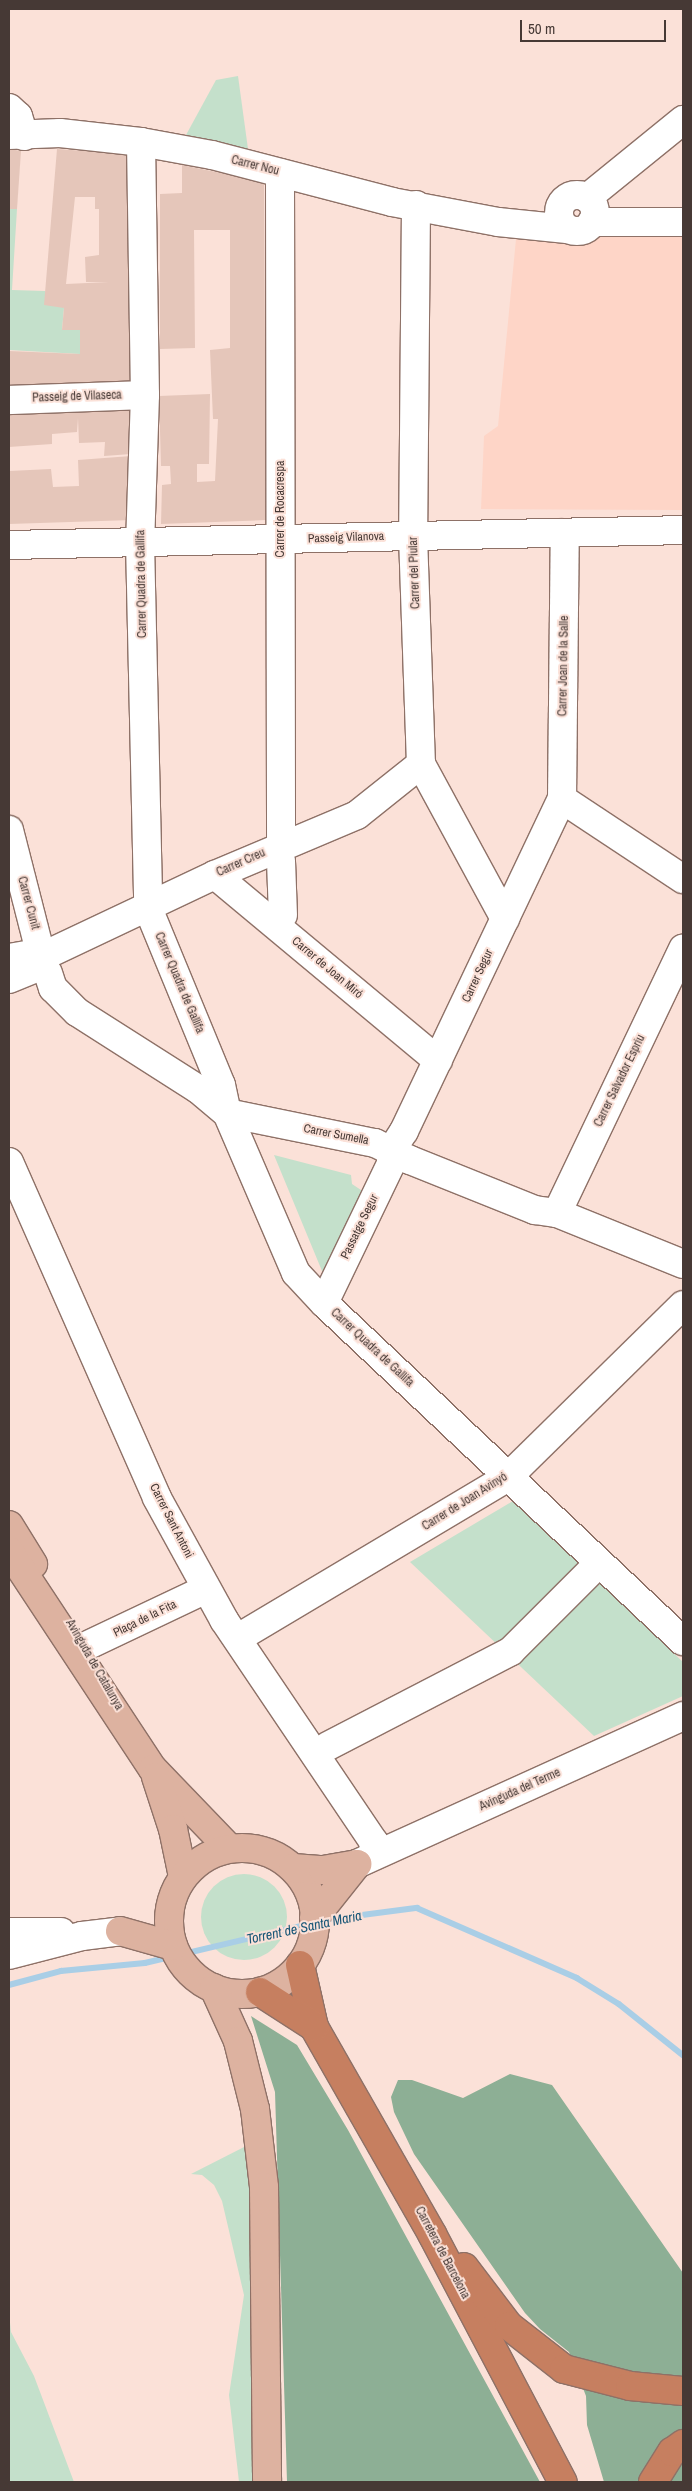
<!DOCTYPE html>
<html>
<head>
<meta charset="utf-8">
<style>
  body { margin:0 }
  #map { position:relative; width:692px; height:2491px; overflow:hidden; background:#fbe1d8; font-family:"Archivo Narrow",sans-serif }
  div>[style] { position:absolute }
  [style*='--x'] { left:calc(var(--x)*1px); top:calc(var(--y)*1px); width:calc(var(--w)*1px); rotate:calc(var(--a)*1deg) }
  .built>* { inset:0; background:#fed5c7 }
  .green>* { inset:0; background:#c4e0cb }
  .round { border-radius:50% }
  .forest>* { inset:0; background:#8daf95 }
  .stream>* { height:5.5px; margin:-2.75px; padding:0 2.75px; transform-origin:2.75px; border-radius:2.75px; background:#a9cee6 }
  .building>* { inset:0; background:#e5c6ba }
  .roads { filter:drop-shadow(1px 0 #8e7167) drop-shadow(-1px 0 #8e7167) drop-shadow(0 1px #8e7167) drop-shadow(0 -1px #8e7167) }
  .minor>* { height:28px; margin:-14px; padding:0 14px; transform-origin:14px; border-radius:14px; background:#fff }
  .minor>.ring { margin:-14px; padding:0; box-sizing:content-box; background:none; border:28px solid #fff; border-radius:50% }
  .major>* { height:28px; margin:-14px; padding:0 14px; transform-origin:14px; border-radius:14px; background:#ddb2a0 }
  .major>.ring { margin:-14px; padding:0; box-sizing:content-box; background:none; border:28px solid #ddb2a0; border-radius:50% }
  .highway>* { height:28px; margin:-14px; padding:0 14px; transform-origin:14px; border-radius:14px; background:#c67f60 }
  span { translate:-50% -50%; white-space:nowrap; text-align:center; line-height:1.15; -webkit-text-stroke:4px #fbe1d8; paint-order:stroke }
  .street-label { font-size:12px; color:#463935 }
  .water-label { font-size:14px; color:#165576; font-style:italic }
  .frame { position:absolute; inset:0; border:10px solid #463935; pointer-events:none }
  .scale { position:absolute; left:520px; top:20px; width:146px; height:22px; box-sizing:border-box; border:2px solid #463935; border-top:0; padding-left:6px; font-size:15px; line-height:18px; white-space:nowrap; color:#463935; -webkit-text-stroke:4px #fbe1d8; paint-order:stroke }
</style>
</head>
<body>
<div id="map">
  <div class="built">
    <i style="clip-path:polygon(683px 235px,683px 510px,481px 509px,484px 436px,498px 426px,516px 239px)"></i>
  </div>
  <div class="green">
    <i style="clip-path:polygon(238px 76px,248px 149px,186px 135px,216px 80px)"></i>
    <i style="clip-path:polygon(9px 209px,17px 209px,12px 290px,45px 291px,64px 308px,62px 330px,80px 330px,80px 354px,9px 350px)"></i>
    <i style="clip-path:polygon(274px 1155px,351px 1175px,352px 1184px,367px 1194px,327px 1283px)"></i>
    <i style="clip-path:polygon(513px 1501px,683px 1662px,683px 1696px,594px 1736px,410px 1562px)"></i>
    <i class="round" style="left:201px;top:1874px;width:86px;height:86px"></i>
    <i style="clip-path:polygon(248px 2145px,257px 2482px,239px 2482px,229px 2395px,244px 2295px,222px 2201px,214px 2185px,202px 2175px,191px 2174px)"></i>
    <i style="clip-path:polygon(9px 2313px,11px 2332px,34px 2376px,74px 2482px,9px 2482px)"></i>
  </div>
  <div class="forest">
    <i style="clip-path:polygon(251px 2016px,297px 2045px,348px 2130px,540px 2482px,287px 2482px,275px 2092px)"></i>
    <i style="clip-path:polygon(510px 2074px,552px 2085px,683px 2273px,683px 2482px,604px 2482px,587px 2425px,586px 2396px,569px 2352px,540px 2329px,525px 2313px,414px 2154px,394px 2112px,391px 2097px,398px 2080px,412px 2080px,463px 2098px)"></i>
  </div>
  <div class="stream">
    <i style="--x:324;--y:1920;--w:94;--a:-7.4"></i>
    <i style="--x:417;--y:1908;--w:175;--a:23.6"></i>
    <i style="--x:577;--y:1978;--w:49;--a:31.8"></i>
    <i style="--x:619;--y:2004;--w:82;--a:38.6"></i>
    <i style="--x:9;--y:1985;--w:54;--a:-15.1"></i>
    <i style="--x:61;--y:1971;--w:84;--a:-5.4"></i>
    <i style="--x:145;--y:1963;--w:170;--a:-13.3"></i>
  </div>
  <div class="building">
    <i style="clip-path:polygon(9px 149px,21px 151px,17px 209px,9px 209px)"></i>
    <i style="clip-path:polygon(evenodd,57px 149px,127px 154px,130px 384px,9px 395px,9px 351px,80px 354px,80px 330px,62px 330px,64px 308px,44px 305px,57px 149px,75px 197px,95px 197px,95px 209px,99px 209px,99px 255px,85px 257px,86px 282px,109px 282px,66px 284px,75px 197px)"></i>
    <i style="clip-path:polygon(182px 165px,264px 182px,266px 520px,161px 524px,162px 485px,171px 484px,170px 466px,161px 466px,159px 396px,210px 394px,209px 464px,197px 464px,197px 482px,215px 481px,218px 419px,213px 419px,210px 350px,230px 348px,230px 230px,194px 230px,195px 348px,160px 349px,160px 194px,182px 193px)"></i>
    <i style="clip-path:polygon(130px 406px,131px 454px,104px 456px,105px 442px,79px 443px,78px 418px,77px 432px,52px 434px,52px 444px,9px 447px,9px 410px)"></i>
    <i style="clip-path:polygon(131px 456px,132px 520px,9px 524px,9px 471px,51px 469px,53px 487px,79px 486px,78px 460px)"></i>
  </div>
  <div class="roads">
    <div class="minor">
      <i style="--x:9;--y:108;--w:12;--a:42"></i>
      <i style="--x:18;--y:116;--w:21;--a:73"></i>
      <i style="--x:9;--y:135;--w:51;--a:-2.2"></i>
      <i style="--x:60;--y:133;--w:81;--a:6.3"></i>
      <i style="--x:141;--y:142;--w:72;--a:10.4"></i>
      <i style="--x:212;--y:155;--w:186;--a:14.6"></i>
      <i style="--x:392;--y:202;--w:108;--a:10.7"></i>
      <i style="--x:498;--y:222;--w:69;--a:5.8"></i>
      <i style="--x:141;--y:142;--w:253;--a:89.1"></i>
      <i style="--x:145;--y:395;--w:147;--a:91.9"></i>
      <i style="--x:140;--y:542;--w:366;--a:88.7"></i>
      <i style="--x:148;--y:908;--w:191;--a:67.6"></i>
      <i style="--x:221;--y:1085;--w:29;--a:78"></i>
      <i style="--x:227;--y:1113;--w:174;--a:66.7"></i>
      <i style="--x:296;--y:1273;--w:41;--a:47"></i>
      <i style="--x:324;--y:1303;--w:493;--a:43.3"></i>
      <i style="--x:280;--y:173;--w:673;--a:89.91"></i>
      <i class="ring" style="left:559px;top:195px;width:8px;height:8px"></i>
      <i style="--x:587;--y:198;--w:124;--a:-39.1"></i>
      <i style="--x:416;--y:205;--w:331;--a:90.5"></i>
      <i style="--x:413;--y:536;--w:228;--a:88"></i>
      <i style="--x:421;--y:764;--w:176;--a:61.5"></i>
      <i style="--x:592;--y:222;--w:91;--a:0"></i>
      <i style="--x:9;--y:400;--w:136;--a:-2.1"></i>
      <i style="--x:9;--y:545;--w:674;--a:-1.27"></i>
      <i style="--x:562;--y:799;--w:145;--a:33.5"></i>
      <i style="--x:9;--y:830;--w:122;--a:75.7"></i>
      <i style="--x:281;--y:861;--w:54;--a:87.9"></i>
      <i style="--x:215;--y:875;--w:290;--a:39.8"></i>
      <i style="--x:54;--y:951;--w:178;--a:-25.3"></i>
      <i style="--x:215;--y:875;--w:154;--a:-22.9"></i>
      <i style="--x:357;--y:815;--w:82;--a:-38.6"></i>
      <i style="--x:9;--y:958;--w:23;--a:-10"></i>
      <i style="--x:48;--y:973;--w:16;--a:72"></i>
      <i style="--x:53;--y:988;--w:34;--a:45"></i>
      <i style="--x:77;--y:1012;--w:143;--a:32.5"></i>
      <i style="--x:198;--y:1089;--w:38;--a:40"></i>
      <i style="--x:227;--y:1113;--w:151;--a:11.5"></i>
      <i style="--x:375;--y:1143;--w:39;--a:26"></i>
      <i style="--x:410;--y:1160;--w:135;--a:21.8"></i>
      <i style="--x:535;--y:1210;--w:22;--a:8"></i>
      <i style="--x:557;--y:1213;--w:136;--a:22"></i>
      <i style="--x:9;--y:979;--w:27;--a:-22"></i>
      <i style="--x:9;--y:1162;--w:367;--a:66.2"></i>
      <i style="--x:157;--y:1498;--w:139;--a:61.2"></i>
      <i style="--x:224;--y:1620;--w:268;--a:56"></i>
      <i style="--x:374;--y:1842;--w:14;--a:94"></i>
      <i style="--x:557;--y:1213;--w:293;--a:-64.5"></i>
      <i style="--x:324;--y:1303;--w:154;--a:-64.3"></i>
      <i style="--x:391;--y:1164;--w:13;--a:-90"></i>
      <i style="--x:391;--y:1151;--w:24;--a:-57"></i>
      <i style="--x:404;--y:1131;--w:368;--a:-64.6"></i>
      <i style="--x:562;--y:799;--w:266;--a:-89.4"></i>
      <i style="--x:238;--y:1638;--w:314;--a:-30.8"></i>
      <i style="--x:508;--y:1477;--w:245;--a:-44.5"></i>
      <i style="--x:84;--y:1647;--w:135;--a:-25.4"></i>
      <i style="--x:328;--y:1746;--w:206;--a:-27.4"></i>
      <i style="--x:511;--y:1651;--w:116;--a:-45"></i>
      <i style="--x:359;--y:1863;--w:356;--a:-24.4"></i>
      <i style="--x:9;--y:1932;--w:52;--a:0"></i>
      <i style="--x:9;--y:1955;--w:75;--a:-14.6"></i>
      <i style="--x:82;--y:1936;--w:38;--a:-7"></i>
    </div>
    <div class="major">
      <i style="--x:9;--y:1525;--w:46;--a:58.4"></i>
      <i style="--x:9;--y:1551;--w:261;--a:56.6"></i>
      <i style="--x:153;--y:1769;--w:110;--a:46.1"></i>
      <i style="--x:156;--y:1777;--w:55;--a:71.9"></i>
      <i style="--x:173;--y:1829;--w:49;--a:78.2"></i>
      <i class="ring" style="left:169px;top:1848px;width:118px;height:118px"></i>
      <i style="--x:293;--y:1868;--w:30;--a:4"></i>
      <i style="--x:323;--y:1870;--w:35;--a:-10"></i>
      <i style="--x:314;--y:1918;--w:69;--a:-51.5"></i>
      <i style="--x:120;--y:1931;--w:55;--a:15.8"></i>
      <i style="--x:214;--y:1988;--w:58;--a:65.6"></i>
      <i style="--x:238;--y:2041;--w:70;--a:76"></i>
      <i style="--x:255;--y:2109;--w:79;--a:83.4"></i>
      <i style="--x:264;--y:2187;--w:295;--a:89.4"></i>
    </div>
    <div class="highway">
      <i style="--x:300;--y:1965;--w:64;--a:77.3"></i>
      <i style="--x:314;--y:2027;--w:238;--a:60.3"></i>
      <i style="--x:432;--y:2234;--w:280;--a:62.2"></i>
      <i style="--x:260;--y:1992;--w:64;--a:32.9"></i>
      <i style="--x:464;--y:2267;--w:74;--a:52.7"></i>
      <i style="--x:509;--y:2326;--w:70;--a:38"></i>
      <i style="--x:564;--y:2369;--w:68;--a:14.4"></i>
      <i style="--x:630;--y:2386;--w:53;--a:5.4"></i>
      <i style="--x:653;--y:2482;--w:36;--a:-58"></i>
      <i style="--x:672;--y:2452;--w:14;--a:-36"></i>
    </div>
  </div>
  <div class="street-label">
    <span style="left:255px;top:166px;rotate:14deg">Carrer Nou</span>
    <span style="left:77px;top:397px;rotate:-2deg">Passeig de Vilaseca</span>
    <span style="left:281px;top:509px;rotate:-90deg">Carrer de Rocacrespa</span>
    <span style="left:346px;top:538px;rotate:-2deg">Passeig Vilanova</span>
    <span style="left:415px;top:573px;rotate:-92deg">Carrer del Piular</span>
    <span style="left:142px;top:584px;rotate:-91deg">Carrer Quadra de Gallifa</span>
    <span style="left:564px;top:666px;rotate:-89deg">Carrer Joan de la Salle</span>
    <span style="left:241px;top:863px;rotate:-24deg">Carrer Creu</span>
    <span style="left:28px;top:903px;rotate:75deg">Carrer Cunit</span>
    <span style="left:327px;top:968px;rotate:40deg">Carrer de Joan Miró</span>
    <span style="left:478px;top:976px;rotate:-65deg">Carrer Segur</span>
    <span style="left:179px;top:983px;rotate:67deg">Carrer Quadra de Gallifa</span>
    <span style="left:620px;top:1081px;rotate:-64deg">Carrer Salvador Espriu</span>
    <span style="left:336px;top:1135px;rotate:11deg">Carrer Sumella</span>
    <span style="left:360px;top:1227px;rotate:-64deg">Passatge Segur</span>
    <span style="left:372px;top:1348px;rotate:43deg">Carrer Quadra de Gallifa</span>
    <span style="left:465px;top:1502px;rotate:-32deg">Carrer de Joan Avinyó</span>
    <span style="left:171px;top:1521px;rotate:63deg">Carrer Sant Antoni</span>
    <span style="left:145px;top:1619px;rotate:-26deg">Plaça de la Fita</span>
    <span style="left:94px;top:1665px;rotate:60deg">Avinguda de Catalunya</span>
    <span style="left:520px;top:1790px;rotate:-24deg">Avinguda del Terme</span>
    <span style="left:442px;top:2253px;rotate:62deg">Carretera de Barcelona</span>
  </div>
  <div class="water-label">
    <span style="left:304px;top:1927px;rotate:-12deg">Torrent de Santa Maria</span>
  </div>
  <div class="frame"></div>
  <div class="scale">50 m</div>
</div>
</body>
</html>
